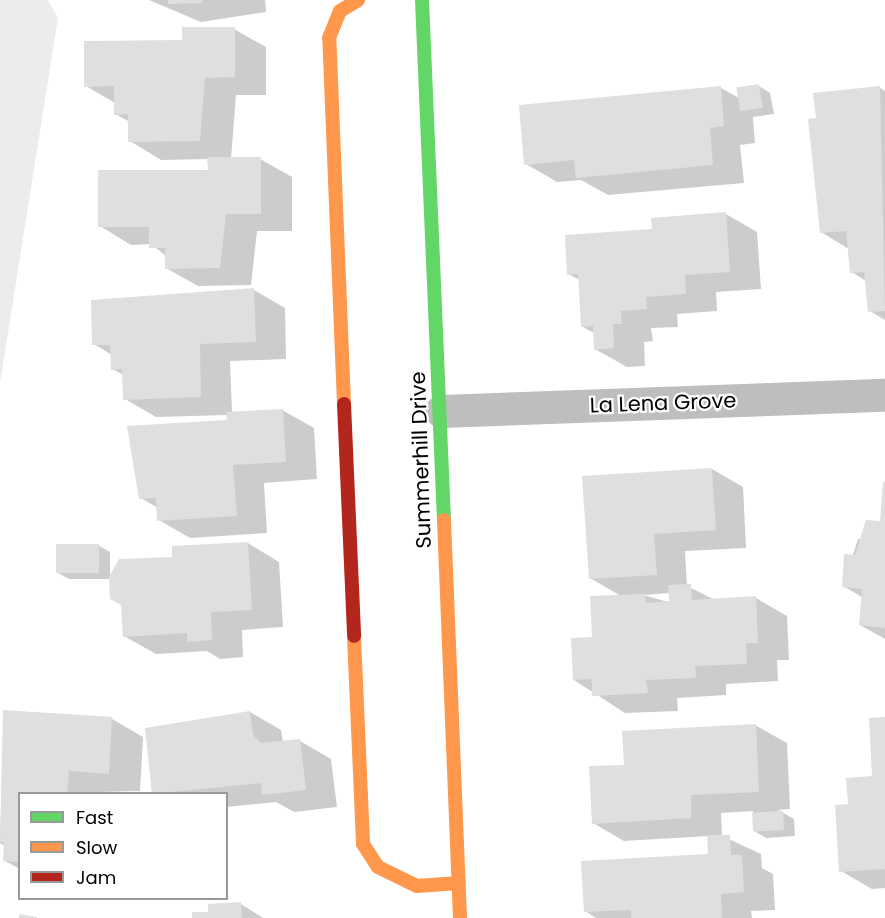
<!DOCTYPE html>
<html>
<head>
<meta charset="utf-8">
<style>
  body { margin:0 }
  #map { position:relative; width:885px; height:918px; overflow:hidden; background:#fff; font-family:Poppins,sans-serif }
  div>[style] { position:absolute }
  [style*='--x'] { left:calc(var(--x)*1px); top:calc(var(--y)*1px); width:calc(var(--w)*1px); rotate:calc(var(--a)*1deg) }
  .green>* { inset:0; background:#ececec }
  .shadow>* { inset:0; background:#0003 }
  .building>* { inset:0; background:#dfdfdf; transform-origin:0 0 }
  .street>* { height:33px; margin:-16.5px; padding:0 16.5px; transform-origin:16.5px; border-radius:16.5px; background:#bebebe }
  .fast>* { height:14px; margin:-7px; padding:0 7px; transform-origin:7px; border-radius:7px; background:#63d668 }
  .slow>* { height:14px; margin:-7px; padding:0 7px; transform-origin:7px; border-radius:7px; background:#ff974d }
  .jam>* { height:14px; margin:-7px; padding:0 7px; transform-origin:7px; border-radius:7px; background:#b3261e }
  span { translate:-50% -50%; white-space:nowrap; text-align:center; line-height:1.15; -webkit-text-stroke:4.5px #fff; paint-order:stroke }
  .street-label { font-size:21px; color:#000 }
  .legend { position:absolute; left:18px; top:792px; width:210px; height:108px; box-sizing:border-box; background:#fff; border:2px solid #999; margin:0; padding:8px 10px; list-style:none; font-size:18px; color:#000 }
  .legend li { display:flex; align-items:center; gap:12px; height:30px }
  .legend b { width:30px; border:2px solid #999 }
</style>
</head>
<body>
<div id="map">
  <div class="green">
    <i style="clip-path:polygon(0 0,48px 0,58px 18px,0 383px)"></i>
  </div>
  <div class="shadow">
    <i style="clip-path:polygon(149px 0,265px 0,266px 12px,201px 22px)"></i>
    <i style="clip-path:polygon(234px 29px,266px 47px,266px 95px,236px 95px,231px 159px,260px 159px,292px 177px,292px 231px,257px 231px,251px 285px,198px 286px,166px 268px,166px 256px,151px 244px,131px 245px,100px 226px,209px 171px,209px 159px,161px 160px,130px 141px,130px 122px,115px 114px,115px 103px,86px 86px,183px 42px)"></i>
    <i style="clip-path:polygon(759px 86px,770px 93px,774px 114px,753px 117px,755px 143px,740px 145px,744px 183px,608px 195px,581px 180px,557px 182px,526px 164px,721px 88px,739px 98px)"></i>
    <i style="clip-path:polygon(880px 88px,885px 91px,885px 320px,870px 311px,866px 281px,852px 272px,849px 249px,821px 232px,817px 119px)"></i>
    <i style="clip-path:polygon(726px 214px,757px 232px,761px 289px,716px 292px,717px 311px,677px 314px,678px 327px,651px 328px,653px 341px,644px 342px,645px 366px,627px 367px,595px 349px,594px 333px,583px 327px,580px 280px,568px 274px,653px 231px)"></i>
    <i style="clip-path:polygon(254px 290px,285px 308px,286px 359px,230px 361px,232px 413px,282px 410px,314px 428px,317px 479px,264px 483px,267px 533px,190px 538px,159px 520px,158px 508px,141px 498px,228px 421px,228px 415px,156px 417px,125px 399px,124px 375px,112px 369px,112px 355px,94px 344px)"></i>
    <i style="clip-path:polygon(evenodd,712px 469px,743px 487px,746px 548px,685px 551px,687px 586px,715px 600px,756px 598px,787px 616px,789px 660px,777px 660px,778px 681px,726px 684px,726px 695px,677px 698px,678px 711px,625px 713px,574px 680px,621px 596px,590px 578px,712px 469px,670px 593px,671px 603px,644px 595px,670px 593px)"></i>
    <i style="clip-path:polygon(885px 480px,885px 639px,860px 625px,862px 597px,843px 586px,858px 539px,866px 539px,882px 523px)"></i>
    <i style="clip-path:polygon(248px 543px,279px 562px,283px 627px,242px 630px,243px 657px,220px 659px,207px 651px,156px 654px,124px 636px,122px 605px,111px 579px,69px 579px,58px 573px,99px 546px,110px 552px,110px 578px,174px 558px,173px 548px)"></i>
    <i style="clip-path:polygon(4px 711px,112px 719px,143px 737px,140px 791px,20px 794px,20px 869px,5px 861px,6px 847px,0 843px)"></i>
    <i style="clip-path:polygon(250px 712px,281px 730px,283px 742px,300px 741px,331px 759px,337px 807px,294px 812px,276px 802px,226px 807px,226px 794px,154px 794px)"></i>
    <i style="clip-path:polygon(885px 718px,885px 888px,872px 889px,841px 871px,850px 806px,874px 778px)"></i>
    <i style="clip-path:polygon(755px 725px,787px 743px,790px 809px,778px 810px,794px 819px,795px 836px,766px 838px,754px 831px,753px 811px,721px 813px,722px 836px,761px 854px,762px 868px,773px 874px,775px 910px,751px 911px,752px 918px,596px 918px,585px 911px,709px 855px,709px 836px,624px 841px,593px 823px,625px 766px)"></i>
    <i style="clip-path:polygon(241px 904px,263px 918px,194px 918px,209px 913px)"></i>
  </div>
  <div class="building">
    <i style="clip-path:polygon(168px 0,202px 0,202px 3px,168px 4px)"></i>
    <i style="clip-path:polygon(182px 27px,235px 27px,235px 77px,205px 78px,200px 141px,128px 142px,128px 114px,114px 115px,114px 86px,84px 87px,84px 41px,182px 40px)"></i>
    <i style="left:759px;top:84px;width:24px;height:23px;rotate:81deg"></i>
    <i style="clip-path:polygon(721px 86px,724px 126px,710px 128px,713px 165px,576px 178px,574px 160px,524px 165px,519px 105px)"></i>
    <i style="clip-path:polygon(880px 86px,885px 311px,868px 312px,864px 272px,850px 273px,846px 231px,820px 233px,808px 119px,816px 118px,813px 93px)"></i>
    <i style="clip-path:polygon(207px 157px,261px 157px,261px 214px,226px 214px,220px 268px,165px 269px,165px 248px,149px 248px,149px 227px,98px 227px,98px 170px,208px 170px)"></i>
    <i style="clip-path:polygon(726px 212px,730px 272px,685px 275px,686px 294px,646px 297px,647px 309px,621px 311px,622px 324px,613px 324px,614px 348px,594px 350px,593px 326px,581px 327px,578px 274px,567px 275px,565px 235px,652px 229px,651px 218px)"></i>
    <i style="clip-path:polygon(254px 288px,256px 342px,200px 344px,201px 397px,123px 400px,122px 369px,111px 370px,110px 345px,92px 345px,91px 300px)"></i>
    <i style="clip-path:polygon(283px 409px,286px 462px,233px 465px,237px 516px,157px 521px,156px 498px,139px 499px,127px 426px,227px 420px,226px 412px)"></i>
    <i style="clip-path:polygon(712px 468px,716px 530px,654px 534px,657px 575px,589px 579px,582px 476px)"></i>
    <i style="clip-path:polygon(883px 482px,885px 482px,885px 628px,859px 625px,862px 589px,842px 587px,844px 554px,855px 555px,866px 520px,880px 521px)"></i>
    <i style="clip-path:polygon(248px 542px,252px 610px,211px 612px,212px 640px,187px 642px,187px 633px,123px 637px,121px 605px,110px 599px,109px 577px,119px 559px,172px 557px,172px 546px)"></i>
    <i style="left:99px;top:544px;width:29px;height:43px;rotate:90deg"></i>
    <i style="clip-path:polygon(691px 584px,692px 600px,756px 596px,758px 643px,746px 643px,747px 664px,695px 666px,696px 678px,646px 680px,648px 693px,592px 696px,592px 679px,573px 680px,571px 638px,592px 637px,590px 596px,645px 594px,646px 603px,669px 601px,668px 585px)"></i>
    <i style="clip-path:polygon(3px 710px,112px 717px,109px 774px,69px 771px,67px 794px,20px 794px,20px 862px,3px 861px,4px 842px,0 842px)"></i>
    <i style="clip-path:polygon(250px 711px,253px 735px,261px 743px,300px 739px,306px 790px,262px 795px,261px 783px,152px 794px,145px 728px)"></i>
    <i style="clip-path:polygon(885px 717px,885px 869px,839px 872px,835px 805px,848px 804px,846px 778px,872px 776px,869px 718px)"></i>
    <i style="clip-path:polygon(756px 724px,759px 792px,691px 795px,691px 818px,592px 824px,589px 766px,624px 765px,622px 731px)"></i>
    <i style="left:783px;top:811px;width:19px;height:31px;rotate:87deg"></i>
    <i style="clip-path:polygon(707px 835px,730px 835px,731px 855px,742px 855px,744px 892px,721px 894px,722px 918px,631px 918px,631px 910px,584px 912px,581px 861px,708px 854px)"></i>
    <i style="clip-path:polygon(241px 902px,242px 918px,192px 918px,192px 912px,208px 912px,208px 904px)"></i>
    <i style="clip-path:polygon(19px 914px,37px 917px,37px 918px,19px 918px)"></i>
  </div>
  <div class="street">
    <i style="--x:441;--y:411;--w:444;--a:-2.1"></i>
  </div>
  <div class="fast">
    <i style="--x:422;--y:0;--w:520;--a:87.58"></i>
  </div>
  <div class="slow">
    <i style="--x:344;--y:404;--w:366;--a:-92.3"></i>
    <i style="--x:329;--y:38;--w:29;--a:-68"></i>
    <i style="--x:340;--y:11;--w:21;--a:-31"></i>
    <i style="--x:444;--y:520;--w:398;--a:87.7"></i>
    <i style="--x:354;--y:636;--w:208;--a:87.5"></i>
    <i style="--x:363;--y:844;--w:27;--a:57"></i>
    <i style="--x:378;--y:867;--w:43;--a:26"></i>
    <i style="--x:417;--y:886;--w:42;--a:-4.1"></i>
  </div>
  <div class="jam">
    <i style="--x:344;--y:404;--w:232;--a:87.5"></i>
  </div>
  <div class="street-label">
    <span style="left:663px;top:403px;rotate:-2deg">La Lena Grove</span>
    <span style="left:421px;top:460px;rotate:-92deg">Summerhill Drive</span>
  </div>
  <ul class="legend">
  <li><b style="height:8px;background:#63d668"></b>Fast</li>
  <li><b style="height:8px;background:#ff974d"></b>Slow</li>
  <li><b style="height:8px;background:#b3261e"></b>Jam</li>
  </ul>
</div>
</body>
</html>
